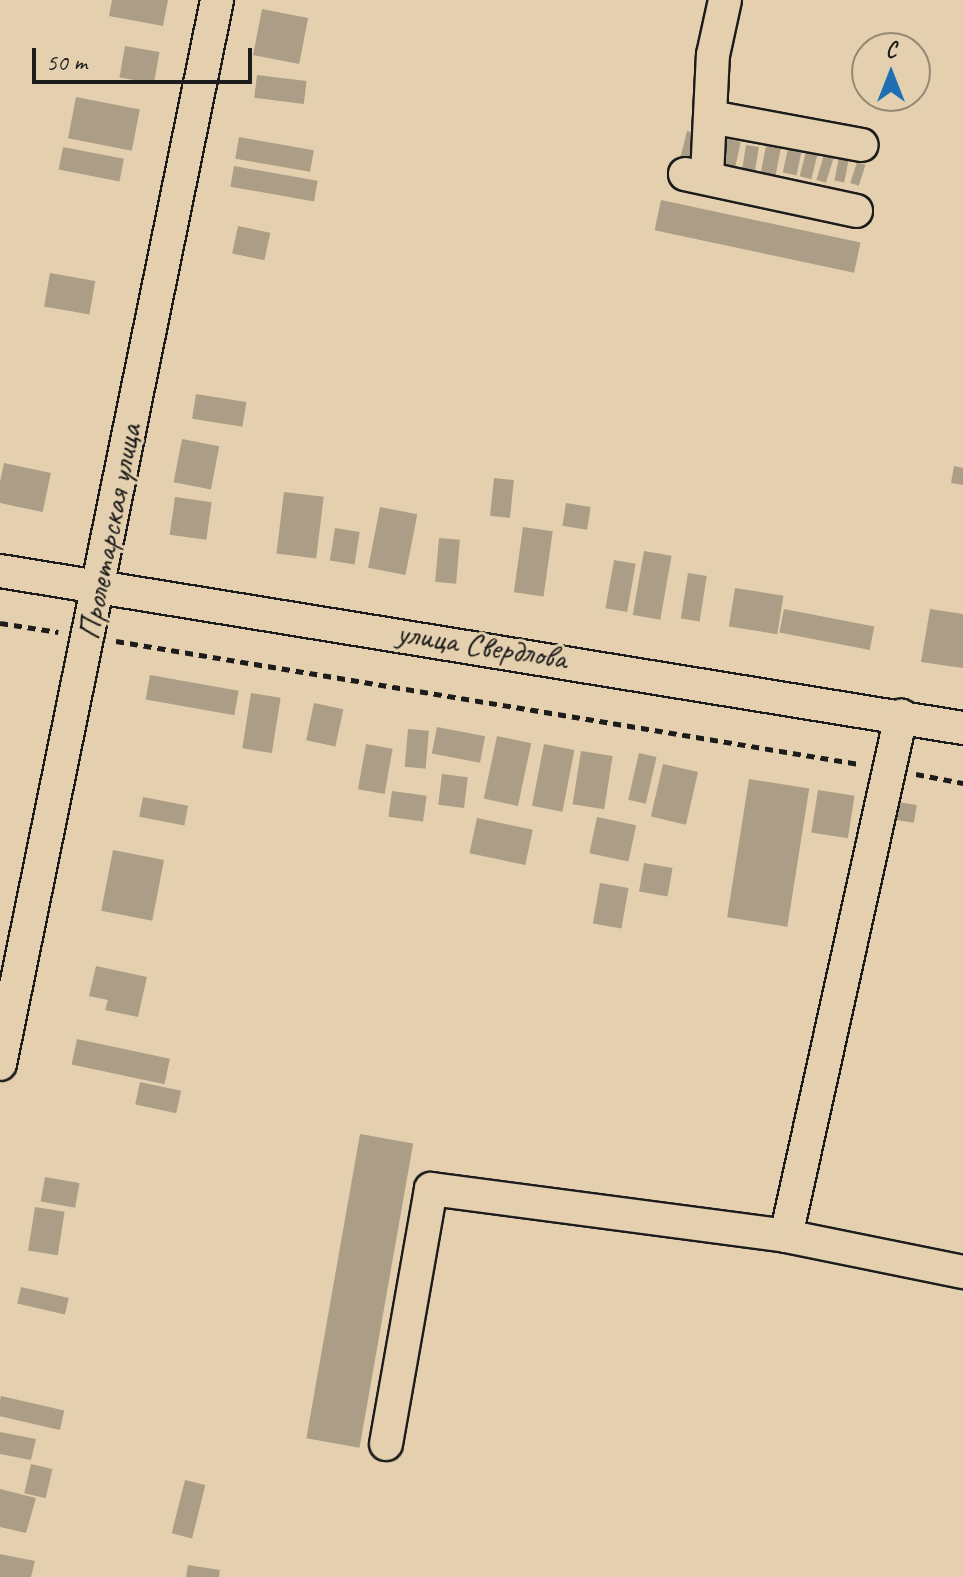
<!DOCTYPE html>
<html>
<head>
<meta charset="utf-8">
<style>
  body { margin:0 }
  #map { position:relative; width:963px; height:1577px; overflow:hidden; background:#e4d0ae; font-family:Caveat,sans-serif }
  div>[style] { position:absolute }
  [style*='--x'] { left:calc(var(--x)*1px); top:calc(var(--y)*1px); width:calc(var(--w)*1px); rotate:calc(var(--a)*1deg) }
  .building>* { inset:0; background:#ac9e86; transform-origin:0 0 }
  .path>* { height:5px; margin-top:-2.5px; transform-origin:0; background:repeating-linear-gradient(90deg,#1c1c1c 0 8px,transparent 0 14px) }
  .roads { filter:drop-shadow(2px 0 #1c1c1c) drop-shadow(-2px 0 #1c1c1c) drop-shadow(0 2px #1c1c1c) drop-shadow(0 -2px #1c1c1c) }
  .minor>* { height:32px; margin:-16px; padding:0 16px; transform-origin:16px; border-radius:16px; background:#e4d0ae }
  span { translate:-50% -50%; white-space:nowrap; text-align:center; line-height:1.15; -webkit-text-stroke:6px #e4d0ae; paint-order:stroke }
  .street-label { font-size:32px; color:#1c1c1c }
  .north { position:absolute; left:851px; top:32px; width:80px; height:80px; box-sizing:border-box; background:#e4d0ae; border:2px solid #948874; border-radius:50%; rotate:0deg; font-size:22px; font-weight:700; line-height:32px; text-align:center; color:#1c1c1c }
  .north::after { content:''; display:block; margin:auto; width:28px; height:36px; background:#1f6fb2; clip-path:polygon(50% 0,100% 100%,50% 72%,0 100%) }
  .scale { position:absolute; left:32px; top:48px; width:220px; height:36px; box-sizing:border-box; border:4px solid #1c1c1c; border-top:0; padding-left:10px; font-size:24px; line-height:28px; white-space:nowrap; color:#1c1c1c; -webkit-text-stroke:6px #e4d0ae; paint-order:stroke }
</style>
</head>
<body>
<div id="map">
  <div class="building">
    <i style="clip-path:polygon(112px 0,168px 0,163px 26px,109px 16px)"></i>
    <i style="left:262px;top:9px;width:47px;height:47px;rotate:11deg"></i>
    <i style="left:125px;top:46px;width:35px;height:32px;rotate:10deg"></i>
    <i style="left:257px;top:75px;width:50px;height:23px;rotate:7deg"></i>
    <i style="left:76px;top:97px;width:65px;height:42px;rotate:11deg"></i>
    <i style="left:687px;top:131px;width:21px;height:27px;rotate:14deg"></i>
    <i style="left:239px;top:137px;width:76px;height:22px;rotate:10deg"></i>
    <i style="left:727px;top:139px;width:14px;height:27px;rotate:12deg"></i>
    <i style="left:746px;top:145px;width:13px;height:26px;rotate:9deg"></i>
    <i style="left:766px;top:146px;width:15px;height:28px;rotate:11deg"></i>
    <i style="left:63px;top:147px;width:62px;height:23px;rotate:11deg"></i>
    <i style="left:788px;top:148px;width:14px;height:25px;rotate:12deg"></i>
    <i style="left:806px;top:151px;width:12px;height:26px;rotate:14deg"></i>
    <i style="left:824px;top:155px;width:10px;height:26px;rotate:17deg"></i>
    <i style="left:839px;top:157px;width:10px;height:24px;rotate:11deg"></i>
    <i style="left:857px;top:162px;width:9px;height:22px;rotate:18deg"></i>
    <i style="left:234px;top:166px;width:85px;height:21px;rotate:10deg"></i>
    <i style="left:661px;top:200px;width:204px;height:31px;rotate:12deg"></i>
    <i style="left:238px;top:226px;width:33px;height:28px;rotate:12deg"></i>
    <i style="left:50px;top:273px;width:46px;height:34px;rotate:10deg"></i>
    <i style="left:196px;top:394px;width:51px;height:25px;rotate:9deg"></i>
    <i style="left:182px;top:439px;width:38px;height:44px;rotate:11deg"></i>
    <i style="left:4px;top:463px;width:48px;height:40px;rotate:12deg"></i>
    <i style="clip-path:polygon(954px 466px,963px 468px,963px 485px,951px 483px)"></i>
    <i style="left:494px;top:478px;width:20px;height:38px;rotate:6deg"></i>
    <i style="left:284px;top:492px;width:40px;height:62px;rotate:7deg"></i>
    <i style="left:175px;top:497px;width:37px;height:38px;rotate:8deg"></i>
    <i style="left:566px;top:503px;width:25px;height:23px;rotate:9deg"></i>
    <i style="left:380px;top:507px;width:38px;height:62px;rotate:11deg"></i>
    <i style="left:523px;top:527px;width:30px;height:66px;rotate:8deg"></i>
    <i style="left:335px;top:528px;width:25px;height:33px;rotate:9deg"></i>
    <i style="left:439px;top:538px;width:21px;height:44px;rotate:5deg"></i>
    <i style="left:644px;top:551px;width:28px;height:65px;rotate:10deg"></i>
    <i style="left:614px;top:560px;width:22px;height:49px;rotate:10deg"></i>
    <i style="left:688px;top:573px;width:19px;height:46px;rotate:9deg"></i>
    <i style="left:735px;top:588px;width:49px;height:39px;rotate:9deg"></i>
    <i style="left:784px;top:609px;width:92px;height:24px;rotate:11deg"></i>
    <i style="clip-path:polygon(930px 609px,963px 614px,963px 668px,921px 662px)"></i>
    <i style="left:150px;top:675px;width:90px;height:25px;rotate:10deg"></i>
    <i style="left:251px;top:693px;width:30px;height:56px;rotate:9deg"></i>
    <i style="left:314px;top:703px;width:30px;height:38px;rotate:12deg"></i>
    <i style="left:437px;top:727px;width:49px;height:27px;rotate:11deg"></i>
    <i style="left:408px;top:729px;width:21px;height:38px;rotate:5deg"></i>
    <i style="left:497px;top:736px;width:35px;height:64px;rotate:12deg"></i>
    <i style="left:366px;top:744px;width:27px;height:46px;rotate:10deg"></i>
    <i style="left:544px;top:744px;width:31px;height:63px;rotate:11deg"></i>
    <i style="left:581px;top:751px;width:32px;height:54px;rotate:9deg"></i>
    <i style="left:639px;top:753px;width:18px;height:48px;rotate:13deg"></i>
    <i style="left:663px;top:764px;width:36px;height:54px;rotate:13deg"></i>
    <i style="left:442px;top:774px;width:26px;height:31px;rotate:7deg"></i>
    <i style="left:749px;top:779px;width:61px;height:140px;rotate:9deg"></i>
    <i style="left:818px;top:790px;width:37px;height:43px;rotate:9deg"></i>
    <i style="left:392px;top:791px;width:35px;height:26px;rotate:8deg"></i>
    <i style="left:143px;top:797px;width:46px;height:20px;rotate:11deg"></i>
    <i style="left:898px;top:802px;width:19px;height:18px;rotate:9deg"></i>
    <i style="left:597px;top:817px;width:40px;height:37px;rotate:12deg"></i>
    <i style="left:477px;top:818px;width:57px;height:36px;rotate:12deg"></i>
    <i style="left:113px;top:850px;width:52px;height:62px;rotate:11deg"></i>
    <i style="left:644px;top:863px;width:29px;height:29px;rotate:10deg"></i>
    <i style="left:600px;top:883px;width:29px;height:41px;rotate:10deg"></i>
    <i style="clip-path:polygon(96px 966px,147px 977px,138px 1017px,105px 1010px,108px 1000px,89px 996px)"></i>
    <i style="left:77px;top:1039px;width:95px;height:26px;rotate:12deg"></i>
    <i style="left:140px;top:1082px;width:42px;height:23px;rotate:12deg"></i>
    <i style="left:360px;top:1134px;width:54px;height:309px;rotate:10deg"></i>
    <i style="left:45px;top:1177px;width:35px;height:25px;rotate:10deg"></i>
    <i style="left:35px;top:1207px;width:30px;height:44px;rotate:9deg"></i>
    <i style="left:21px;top:1287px;width:49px;height:17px;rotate:13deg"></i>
    <i style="left:1px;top:1396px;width:65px;height:20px;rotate:13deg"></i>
    <i style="clip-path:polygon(0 1432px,36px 1439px,31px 1460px,0 1454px)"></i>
    <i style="left:31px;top:1464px;width:22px;height:30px;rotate:13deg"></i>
    <i style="left:185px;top:1480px;width:21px;height:55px;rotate:14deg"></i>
    <i style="clip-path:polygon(0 1489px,36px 1498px,26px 1533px,0 1527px)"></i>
    <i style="clip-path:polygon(0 1554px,35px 1561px,31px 1577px,0 1577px)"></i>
    <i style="clip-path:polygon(188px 1565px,220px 1570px,219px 1577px,186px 1577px)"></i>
  </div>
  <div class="path">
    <i style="--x:0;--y:623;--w:59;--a:8.8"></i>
    <i style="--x:116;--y:641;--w:753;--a:9.4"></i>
    <i style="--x:916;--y:774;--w:48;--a:10.8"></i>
  </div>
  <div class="roads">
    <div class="minor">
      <i style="--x:716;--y:118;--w:148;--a:10.5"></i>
      <i style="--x:685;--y:174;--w:175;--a:12.2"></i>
      <i style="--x:707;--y:176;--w:121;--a:-87.2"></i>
      <i style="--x:713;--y:55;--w:56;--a:-77.7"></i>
      <i style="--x:0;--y:571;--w:976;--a:9.26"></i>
      <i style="--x:0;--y:1064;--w:1086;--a:-78.47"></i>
      <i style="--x:786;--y:1236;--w:533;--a:-77.53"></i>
      <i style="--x:386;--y:1444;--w:259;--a:-80"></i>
      <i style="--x:431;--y:1189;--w:358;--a:7.5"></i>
      <i style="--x:786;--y:1236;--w:181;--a:11.5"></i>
    </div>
  </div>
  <div class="street-label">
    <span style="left:110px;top:532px;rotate:-79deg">Пролетарская улица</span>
    <span style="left:482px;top:646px;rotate:9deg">улица Свердлова</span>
  </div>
  <div class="north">С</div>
  <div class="scale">50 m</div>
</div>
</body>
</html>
